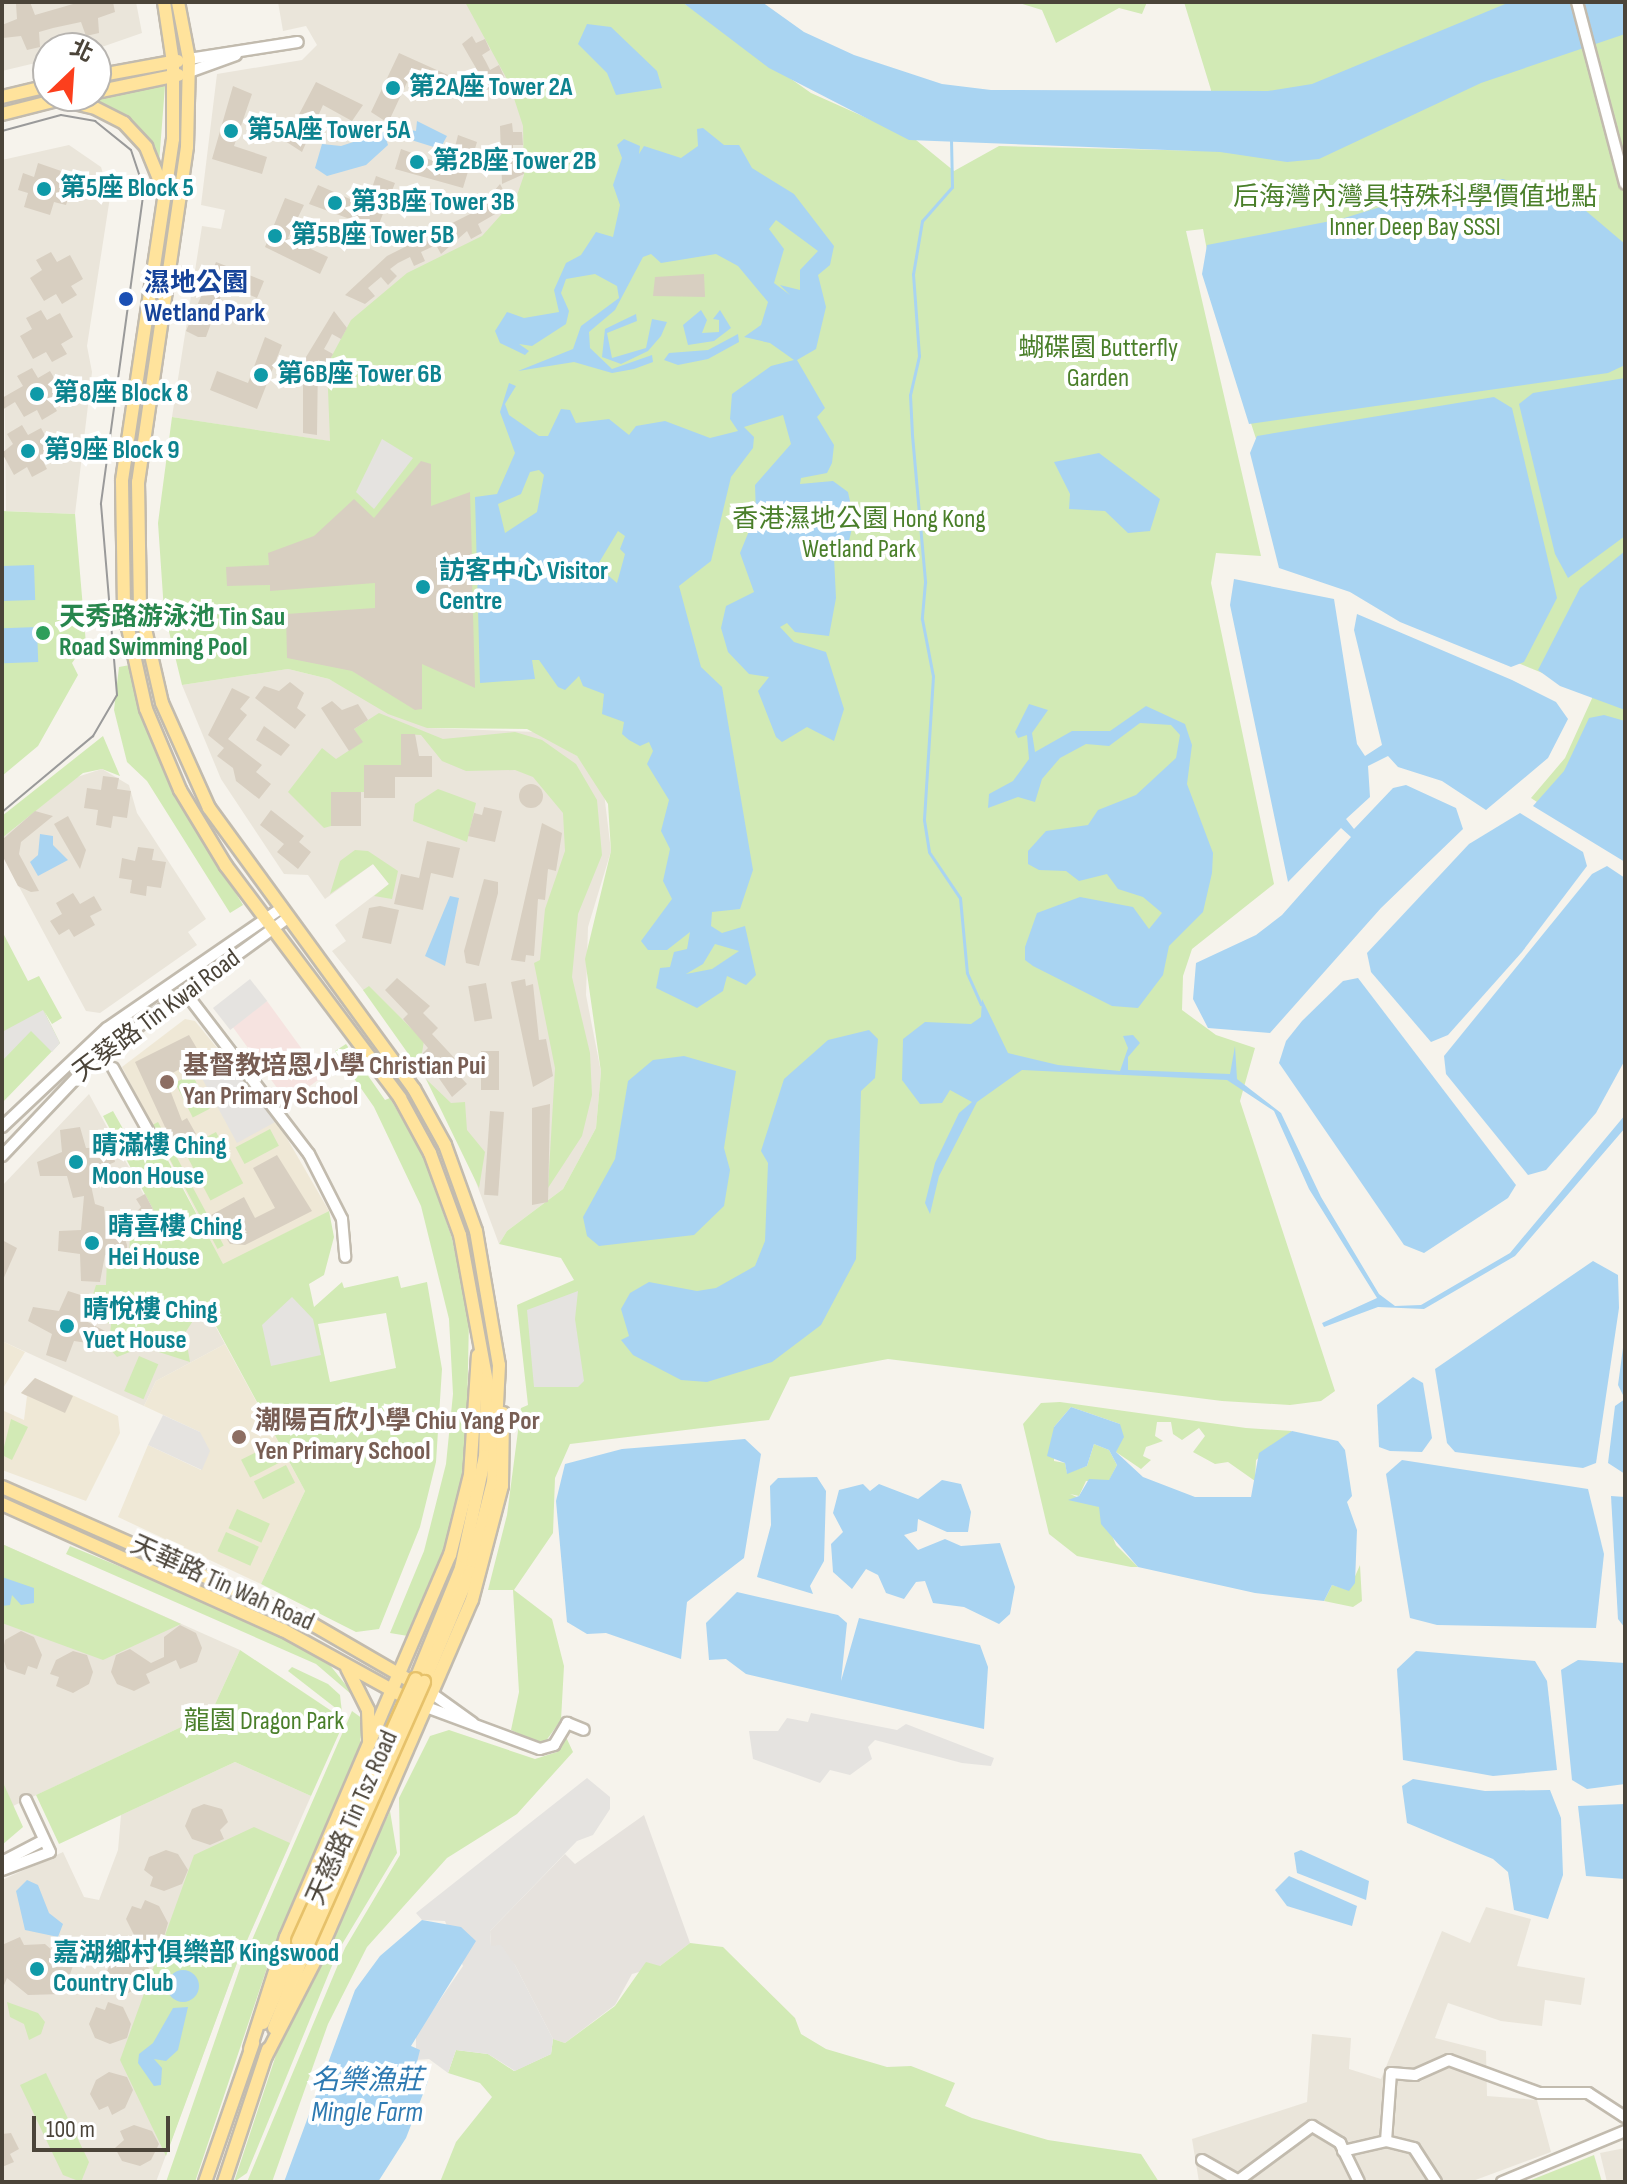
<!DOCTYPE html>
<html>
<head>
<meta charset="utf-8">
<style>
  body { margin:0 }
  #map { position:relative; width:1627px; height:2184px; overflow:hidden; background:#f6f3ec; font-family:"Sofia Sans Condensed","Noto Sans TC",sans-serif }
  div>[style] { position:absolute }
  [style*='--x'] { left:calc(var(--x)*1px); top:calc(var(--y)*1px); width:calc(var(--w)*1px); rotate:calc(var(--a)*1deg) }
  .residential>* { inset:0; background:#eae5da }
  .industrial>* { inset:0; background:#e6e2dd }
  .education>* { inset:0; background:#efe8d6 }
  .medical>* { inset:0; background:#f6e3e0; transform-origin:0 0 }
  .green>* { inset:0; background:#d2eab5; transform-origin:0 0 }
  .parking>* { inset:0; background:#e5e3e0; transform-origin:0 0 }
  .water>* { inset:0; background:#a9d4f2; transform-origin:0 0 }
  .round { border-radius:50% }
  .stream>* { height:3px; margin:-1.5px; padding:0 1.5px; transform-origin:1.5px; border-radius:1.5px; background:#a9d4f2 }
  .building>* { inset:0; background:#d8cfc1; transform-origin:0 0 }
  .roads { filter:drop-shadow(2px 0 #c2bbae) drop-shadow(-2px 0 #c2bbae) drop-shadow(0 2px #c2bbae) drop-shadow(0 -2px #c2bbae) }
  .minor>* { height:10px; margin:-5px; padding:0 5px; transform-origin:5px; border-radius:5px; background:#fff }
  .major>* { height:12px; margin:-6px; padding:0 6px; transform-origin:6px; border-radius:6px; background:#ffe39c }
  .tram>* { height:2px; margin:-1px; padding:0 1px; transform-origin:1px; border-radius:1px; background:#9a9a9a }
  .bridges { filter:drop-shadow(2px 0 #e6c16a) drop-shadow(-2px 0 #e6c16a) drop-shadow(0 2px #e6c16a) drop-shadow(0 -2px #e6c16a) }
  .major-bridge>* { height:12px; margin:-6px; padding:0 6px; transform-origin:6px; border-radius:6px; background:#ffe39c }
  .dots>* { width:22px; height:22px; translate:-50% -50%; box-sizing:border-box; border:4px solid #fff; border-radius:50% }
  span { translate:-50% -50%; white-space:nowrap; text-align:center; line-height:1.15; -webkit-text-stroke:8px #fff; paint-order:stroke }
  .culture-label { font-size:26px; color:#0d838f; font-weight:700 }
  .left { translate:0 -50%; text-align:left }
  .park-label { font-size:26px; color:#4a7f2a }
  .transit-label { font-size:26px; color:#164399; font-weight:700 }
  .leisure-label { font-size:26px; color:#27864d; font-weight:700 }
  .street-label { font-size:26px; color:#4b4439 }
  .education-label { font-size:26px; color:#785e54; font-weight:700 }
  .water-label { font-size:28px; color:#2e7ab2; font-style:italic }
  .frame { position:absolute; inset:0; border:4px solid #4b4439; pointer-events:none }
  .north { position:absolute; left:32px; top:32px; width:80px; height:80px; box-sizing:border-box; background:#fff; border:2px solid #b7b4b0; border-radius:50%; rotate:25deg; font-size:22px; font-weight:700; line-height:32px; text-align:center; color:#4b4439 }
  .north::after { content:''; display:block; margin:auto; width:28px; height:36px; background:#fc3f1d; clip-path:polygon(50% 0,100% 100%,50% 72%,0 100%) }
  .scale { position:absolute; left:32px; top:2116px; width:138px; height:36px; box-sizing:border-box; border:4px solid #4b4439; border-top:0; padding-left:10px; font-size:24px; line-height:28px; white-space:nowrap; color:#4b4439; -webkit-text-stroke:6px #fff; paint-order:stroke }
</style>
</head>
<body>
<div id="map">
  <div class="residential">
    <i style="clip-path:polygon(2px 2px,136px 2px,142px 33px,96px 49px,48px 48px,48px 60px,2px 71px)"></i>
    <i style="clip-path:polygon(278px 2px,480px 2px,565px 132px,354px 445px,172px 417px,202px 226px,221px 229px,225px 210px,201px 205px,217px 74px,302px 60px,317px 45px,306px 26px,283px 31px)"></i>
    <i style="clip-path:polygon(69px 145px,101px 167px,110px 197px,87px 346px,92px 372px,75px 514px,6px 511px,2px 160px)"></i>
    <i style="clip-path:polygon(288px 669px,329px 679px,428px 728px,538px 732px,577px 756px,604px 793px,611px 851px,588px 927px,586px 995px,601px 1072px,596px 1128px,563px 1189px,507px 1231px,499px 1244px,461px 1142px,430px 1086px,396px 1031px,332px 951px,346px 941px,335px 925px,389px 884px,373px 864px,325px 899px,308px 875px,284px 874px,221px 779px,182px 685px)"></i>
    <i style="clip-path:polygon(102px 769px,129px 785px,137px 813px,206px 919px,188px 932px,197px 945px,100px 1013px,86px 1011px,2px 855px,2px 838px,77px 777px)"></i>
    <i style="clip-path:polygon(89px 1094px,225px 1344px,156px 1381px,144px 1406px,2px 1341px,2px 1186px)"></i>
    <i style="clip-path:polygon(2px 1544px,240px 1650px,211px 1713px,13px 1806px,2px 1780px)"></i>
    <i style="clip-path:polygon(235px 1762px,311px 1796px,237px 1963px,156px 2182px,2px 2182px,2px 1880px,63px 1852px,84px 1897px,99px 1900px,118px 1850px,121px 1815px)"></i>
    <i style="clip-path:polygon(1486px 1907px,1531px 1919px,1517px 1966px,1585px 1978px,1581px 2005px,1545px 2000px,1542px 2026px,1501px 2021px,1448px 2003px,1435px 2038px,1486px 2051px,1487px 2096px,1537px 2100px,1551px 2152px,1470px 2182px,1199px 2182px,1192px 2139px,1307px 2102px,1312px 2034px,1351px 2038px,1349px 2069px,1381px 2079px,1442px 1931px,1470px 1943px)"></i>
    <i style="clip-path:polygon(1625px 2148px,1625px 2182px,1607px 2182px,1600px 2153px)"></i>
  </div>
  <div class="industrial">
    <i style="clip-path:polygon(644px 1815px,690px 1943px,660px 1966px,632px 1974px,615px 2005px,565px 2043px,553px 2039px,515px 1965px,491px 1946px,490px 1931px,565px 1854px,575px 1864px)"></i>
  </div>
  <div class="education">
    <i style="clip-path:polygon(185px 1019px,195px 1021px,277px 1121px,329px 1211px,223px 1265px,122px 1067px)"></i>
    <i style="clip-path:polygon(2px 1341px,25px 1352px,2px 1390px)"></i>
    <i style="clip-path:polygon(225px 1344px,305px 1491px,261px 1584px,118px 1517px,148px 1445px,201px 1470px,200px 1432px,144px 1406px,156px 1381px)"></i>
    <i style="clip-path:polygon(35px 1378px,118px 1416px,120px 1433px,86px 1501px,2px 1470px,2px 1410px,24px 1420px,27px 1396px,21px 1393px)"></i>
  </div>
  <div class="medical">
    <i style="left:267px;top:1001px;width:94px;height:43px;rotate:54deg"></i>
  </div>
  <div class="green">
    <i style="clip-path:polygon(465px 2px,682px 2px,811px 93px,916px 140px,954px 171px,999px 146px,1207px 151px,1211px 90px,1184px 2px,1625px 2px,1625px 861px,1531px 798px,1565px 758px,1594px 694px,1471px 644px,1260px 451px,1223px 337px,1203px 229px,1186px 231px,1261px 556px,1216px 553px,1211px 583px,1274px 884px,1192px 949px,1183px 976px,1182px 1010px,1216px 1035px,1255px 1048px,1240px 1101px,1335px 1391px,1321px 1401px,1290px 1405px,1222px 1401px,888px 1359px,790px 1377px,769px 1420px,570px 1444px,555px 1478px,553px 1533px,514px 1590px,552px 1619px,564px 1666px,561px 1720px,543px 1745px,511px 1730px,519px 1692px,513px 1590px,488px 1590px,507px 1515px,521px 1408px,528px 1405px,517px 1305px,574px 1280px,561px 1258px,499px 1244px,507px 1231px,563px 1189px,596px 1128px,601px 1072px,585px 959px,611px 851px,608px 804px,577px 756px,527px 729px,427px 728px,388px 714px,329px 679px,288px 669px,182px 685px,164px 611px,158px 523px,172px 417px,330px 441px,327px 365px,351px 320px,407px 273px,482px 236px,516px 198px,524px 175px,523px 126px,509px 83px)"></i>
    <i style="clip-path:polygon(1016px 2px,1147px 2px,1142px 14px,1119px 8px,1056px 43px,1042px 10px)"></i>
    <i style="clip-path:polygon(165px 86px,159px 163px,127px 118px,87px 99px)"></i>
    <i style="clip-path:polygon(2px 511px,75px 514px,86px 644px,72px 663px,78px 675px,38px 746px,2px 776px)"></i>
    <i style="clip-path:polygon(130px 665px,212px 854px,243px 905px,230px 913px,147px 781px,127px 762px,114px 710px,119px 667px)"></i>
    <i style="clip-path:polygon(379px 713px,443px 739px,515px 732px,542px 740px,576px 764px,597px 800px,602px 855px,578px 914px,572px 977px,590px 1053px,592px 1095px,582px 1136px,548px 1188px,555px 1068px,534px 963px,540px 960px,545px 909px,565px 851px,563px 813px,533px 777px,515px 770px,466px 771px,442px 761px,421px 735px,401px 734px,401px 765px,364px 765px,364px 792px,331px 793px,331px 826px,324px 828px,288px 792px,322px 748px,336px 759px,362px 742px,354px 729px)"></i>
    <i style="clip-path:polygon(103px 736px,120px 776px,102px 769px,83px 773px,2px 838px,2px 816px)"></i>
    <i style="clip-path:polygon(438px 789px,476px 803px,467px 842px,413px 821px,415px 804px)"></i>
    <i style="clip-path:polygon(355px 850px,368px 851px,398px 871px,392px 899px,374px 896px,389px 884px,373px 864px,330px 894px,340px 861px)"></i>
    <i style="clip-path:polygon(2px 931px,28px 981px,39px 976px,62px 1018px,52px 1024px,44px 1011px,60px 1043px,2px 1103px)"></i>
    <i style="clip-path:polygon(369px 986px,424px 1041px,421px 1059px,430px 1068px,424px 1076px,363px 990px)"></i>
    <i style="clip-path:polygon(346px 1044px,385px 1100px,390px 1098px,423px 1155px,452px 1238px,469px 1319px,466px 1462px,452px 1528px,408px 1636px,390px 1633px,424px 1551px,446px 1464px,453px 1394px,449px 1319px,421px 1206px,374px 1107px,335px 1051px)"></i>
    <i style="left:192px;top:1074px;width:39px;height:19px;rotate:63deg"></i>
    <i style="clip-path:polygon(426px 1079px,451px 1103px,465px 1102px,467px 1130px,485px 1152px,479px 1188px)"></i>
    <i style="clip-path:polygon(evenodd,113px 1111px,136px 1152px,153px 1151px,156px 1138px,223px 1264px,329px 1211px,334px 1237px,324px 1275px,309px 1284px,314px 1307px,342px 1282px,344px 1288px,398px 1276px,401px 1288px,427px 1282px,442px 1369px,436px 1462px,420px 1527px,379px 1629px,356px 1632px,261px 1584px,305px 1491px,204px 1304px,185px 1333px,190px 1362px,143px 1347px,117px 1357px,109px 1348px,111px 1324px,86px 1317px,96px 1285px,106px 1285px,107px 1258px,129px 1259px,130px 1235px,169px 1239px,103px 1116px,113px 1111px,386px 1313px,396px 1368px,330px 1382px,318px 1324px,386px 1313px)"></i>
    <i style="left:158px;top:1122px;width:140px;height:7px;rotate:62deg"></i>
    <i style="left:270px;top:1129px;width:19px;height:39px;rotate:62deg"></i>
    <i style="left:216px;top:1132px;width:58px;height:37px;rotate:62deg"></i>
    <i style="left:139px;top:1356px;width:21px;height:38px;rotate:23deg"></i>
    <i style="clip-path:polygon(1060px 1402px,1246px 1428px,1292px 1431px,1256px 1460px,1255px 1481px,1228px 1462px,1215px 1464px,1193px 1452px,1205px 1436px,1199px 1428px,1182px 1440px,1173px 1434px,1171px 1422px,1157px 1422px,1155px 1436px,1163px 1441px,1146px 1447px,1143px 1456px,1151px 1460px,1141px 1469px,1116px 1452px,1120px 1424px,1071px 1407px,1054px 1427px,1054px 1461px,1065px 1463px,1067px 1473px,1087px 1466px,1094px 1444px,1109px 1450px,1117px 1465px,1109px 1481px,1086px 1481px,1079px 1496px,1070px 1494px,1100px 1507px,1116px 1545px,1138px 1567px,1131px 1567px,1077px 1556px,1049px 1534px,1023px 1424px,1041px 1403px)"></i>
    <i style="clip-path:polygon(11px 1419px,28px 1427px,12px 1460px,2px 1455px)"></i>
    <i style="left:274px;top:1443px;width:20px;height:37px;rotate:63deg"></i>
    <i style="left:286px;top:1465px;width:20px;height:36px;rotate:63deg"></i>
    <i style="left:237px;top:1509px;width:36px;height:21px;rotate:24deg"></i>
    <i style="left:226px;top:1532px;width:36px;height:21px;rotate:24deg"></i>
    <i style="clip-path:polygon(2px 1544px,181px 1624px,103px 1660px,2px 1623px)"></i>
    <i style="clip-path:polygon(70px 1546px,262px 1625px,325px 1659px,358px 1700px,316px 1664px,66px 1554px)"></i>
    <i style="clip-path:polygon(1360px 1565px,1362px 1601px,1353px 1607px,1324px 1601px,1332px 1585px,1349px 1590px)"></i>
    <i style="clip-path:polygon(240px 1650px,345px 1720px,311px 1796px,235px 1762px,59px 1844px,36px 1795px,211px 1713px)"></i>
    <i style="clip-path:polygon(292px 1667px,328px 1684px,340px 1695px,342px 1713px,288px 1671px)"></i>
    <i style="clip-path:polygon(352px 1711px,363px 1719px,358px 1759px,274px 1947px,195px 2182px,166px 2182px,241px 1965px)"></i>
    <i style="clip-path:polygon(449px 1730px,535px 1759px,557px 1752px,566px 1737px,573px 1752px,517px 1814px,447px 1858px,367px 1947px,328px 2024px,272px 2182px,247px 2182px,345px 1948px,400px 1855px,399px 1798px,430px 1736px)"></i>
    <i style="clip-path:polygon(2px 1780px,23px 1827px,2px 1845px)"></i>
    <i style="clip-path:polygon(390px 1811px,397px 1853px,338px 1951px,247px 2173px,234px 2182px,277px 2052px)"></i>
    <i style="clip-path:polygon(254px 1827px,290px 1843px,237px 1963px,166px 2156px,120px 2060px,194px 1855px)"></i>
    <i style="clip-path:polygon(690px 1943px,723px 1947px,795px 2018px,801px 2034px,826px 2049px,887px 2067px,911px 2066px,955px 2083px,945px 2106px,972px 2118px,1048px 2140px,1141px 2154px,1159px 2182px,440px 2182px,456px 2142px,492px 2097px,480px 2083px,448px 2073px,456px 2050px,488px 2054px,514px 2071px,551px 2054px,553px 2039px,565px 2043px,615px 2006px,646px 1962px,660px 1966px)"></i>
    <i style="clip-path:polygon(7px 2002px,38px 2013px,45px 2022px,41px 2034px,29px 2040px,24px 2024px,10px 2017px)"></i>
    <i style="clip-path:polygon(46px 2073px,89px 2162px,81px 2182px,63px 2175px,20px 2085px)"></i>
    <i style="clip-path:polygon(1594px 2155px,1602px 2182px,1526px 2182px)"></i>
  </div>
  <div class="parking">
    <i style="clip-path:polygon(382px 439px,413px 458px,374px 509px,356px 492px)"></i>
    <i style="left:250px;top:979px;width:28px;height:47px;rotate:52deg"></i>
    <i style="clip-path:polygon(43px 1010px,60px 1043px,52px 1052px,31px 1031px,2px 1061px,2px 1032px)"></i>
    <i style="clip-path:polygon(221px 1053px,277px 1121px,237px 1143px,198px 1071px)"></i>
    <i style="clip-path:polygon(578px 1291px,575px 1319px,584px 1381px,578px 1387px,534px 1387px,527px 1310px)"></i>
    <i style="clip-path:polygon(292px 1297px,313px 1319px,321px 1355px,271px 1366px,262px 1325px)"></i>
    <i style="clip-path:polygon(163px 1415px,200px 1432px,210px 1451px,202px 1470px,148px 1445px)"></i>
    <i style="clip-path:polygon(811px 1713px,897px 1730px,906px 1724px,994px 1758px,991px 1766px,962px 1763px,875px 1740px,868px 1747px,872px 1759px,850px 1775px,830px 1770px,820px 1783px,753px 1759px,749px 1731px,778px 1731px,787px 1718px,808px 1722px)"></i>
    <i style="clip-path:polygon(587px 1778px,610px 1797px,610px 1809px,593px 1835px,577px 1841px,490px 1931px,491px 1946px,501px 1945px,515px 1965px,553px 2039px,551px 2054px,515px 2071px,488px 2054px,456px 2050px,448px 2073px,429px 2059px,416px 2060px,416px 2035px,463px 1966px,445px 1921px,422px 1920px,416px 1913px)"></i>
  </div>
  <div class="water">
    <i style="clip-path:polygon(682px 2px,762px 2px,804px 32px,854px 55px,942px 84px,991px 90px,1268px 91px,1312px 84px,1510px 2px,1625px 2px,1625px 34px,1481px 83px,1319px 159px,1287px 162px,1220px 152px,909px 140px,769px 68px)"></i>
    <i style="clip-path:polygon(587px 24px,611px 27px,657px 71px,662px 88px,616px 95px,607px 73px,578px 44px)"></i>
    <i style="clip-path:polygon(417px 121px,447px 136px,440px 149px,389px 133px,399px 128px,416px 131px)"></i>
    <i style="clip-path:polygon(evenodd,703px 128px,724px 145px,739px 145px,752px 168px,794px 194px,834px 246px,830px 265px,818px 275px,826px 307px,816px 349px,797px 360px,825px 408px,817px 417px,834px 445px,832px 463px,827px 473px,801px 478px,800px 484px,833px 481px,848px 492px,854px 520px,847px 549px,834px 557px,836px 598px,829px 636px,795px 632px,787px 623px,780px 627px,794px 642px,826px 652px,844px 709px,834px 741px,807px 727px,782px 742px,776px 737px,758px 691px,769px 677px,749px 674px,728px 652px,721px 628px,726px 606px,754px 592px,740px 553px,756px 514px,755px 485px,791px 444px,783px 415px,744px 427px,754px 437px,753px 448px,731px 477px,711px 561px,679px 586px,701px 667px,722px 687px,753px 870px,740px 909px,712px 912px,711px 926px,722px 933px,745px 926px,756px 975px,746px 985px,727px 976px,723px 991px,697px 1008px,656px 988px,660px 968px,670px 967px,674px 952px,687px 949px,690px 932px,667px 950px,648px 950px,641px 941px,672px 899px,663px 881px,670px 849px,661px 831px,669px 800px,647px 764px,653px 751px,649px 742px,640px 746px,629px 740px,622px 734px,624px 722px,602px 714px,604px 694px,583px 686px,579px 676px,565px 690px,558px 687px,539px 660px,532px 660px,535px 679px,480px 683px,475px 497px,497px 494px,515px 453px,500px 412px,509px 383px,516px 386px,505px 404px,509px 415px,539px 436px,548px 436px,561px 409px,570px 410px,576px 423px,609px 419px,629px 435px,636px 426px,665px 421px,710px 438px,738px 431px,730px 419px,732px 394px,771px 366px,794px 360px,770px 343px,744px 337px,761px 325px,768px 302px,738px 266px,716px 254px,661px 263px,651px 254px,643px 257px,615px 310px,589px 332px,590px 348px,612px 369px,652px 355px,653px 362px,634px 369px,612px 373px,574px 362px,518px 371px,573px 349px,581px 326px,619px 298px,617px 286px,595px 274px,566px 279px,561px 293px,569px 311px,566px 324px,532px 346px,519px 344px,529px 351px,525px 355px,500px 343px,495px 331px,507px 312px,524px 318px,559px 312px,554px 290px,566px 263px,581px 255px,596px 232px,613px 237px,620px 205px,613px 185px,622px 158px,617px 145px,624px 139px,640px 146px,639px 154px,644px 146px,681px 158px,698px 146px,697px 129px,703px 128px,776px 220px,818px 251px,800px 270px,800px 290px,780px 285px,790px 295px,774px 283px,784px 249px,769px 229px,776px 220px,703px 128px,539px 470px,544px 475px,537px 512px,505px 533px,498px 504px,521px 494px,530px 472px,539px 470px,703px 128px,618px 531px,625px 536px,620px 549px,625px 554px,617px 583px,597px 566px,618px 531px,703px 128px,715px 944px,739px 951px,712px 969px,686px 974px,703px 964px,715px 944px)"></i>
    <i style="clip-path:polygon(384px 132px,388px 145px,366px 165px,327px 176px,315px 168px,322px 144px,341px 146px)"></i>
    <i style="clip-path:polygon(1503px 179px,1579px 205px,1625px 244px,1625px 365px,1608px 373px,1249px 424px,1202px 274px,1207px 245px,1341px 219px,1462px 182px)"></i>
    <i style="clip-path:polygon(701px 310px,707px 320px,702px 333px,719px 332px,719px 320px,713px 319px,720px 310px,731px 328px,714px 341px,688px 345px,683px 325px)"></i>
    <i style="clip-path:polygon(636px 314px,637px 321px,607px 333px,612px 358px,646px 348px,652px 319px,667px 322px,661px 336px,648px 351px,621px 364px,602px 357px,605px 329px)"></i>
    <i style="clip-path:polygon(738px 334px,739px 342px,708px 359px,678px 365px,664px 360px,669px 353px,708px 350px)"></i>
    <i style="clip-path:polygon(1625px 378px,1625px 536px,1568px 578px,1555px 554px,1519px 404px,1533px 393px)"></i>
    <i style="clip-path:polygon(1494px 397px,1512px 408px,1557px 598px,1524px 662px,1511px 667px,1400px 622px,1350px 592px,1279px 568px,1250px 453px,1257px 436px)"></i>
    <i style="clip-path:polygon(1099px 453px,1160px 499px,1150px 531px,1128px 533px,1105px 511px,1069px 509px,1070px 494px,1054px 462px)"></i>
    <i style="clip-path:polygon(1625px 551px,1625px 710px,1560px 686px,1538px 670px,1580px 588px)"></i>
    <i style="left:34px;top:565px;width:35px;height:32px;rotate:88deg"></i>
    <i style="clip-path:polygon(1234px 579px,1334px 599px,1357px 744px,1365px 756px,1382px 745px,1354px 630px,1357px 614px,1512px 680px,1556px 702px,1568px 719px,1548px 758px,1486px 810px,1442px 781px,1398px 767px,1388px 756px,1368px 766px,1370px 797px,1346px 819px,1354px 829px,1393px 788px,1406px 785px,1456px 808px,1463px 829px,1381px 908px,1270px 1033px,1208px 1028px,1193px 999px,1196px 963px,1256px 935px,1282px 915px,1351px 837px,1341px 828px,1288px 882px,1230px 605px)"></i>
    <i style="left:37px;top:627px;width:35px;height:34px;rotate:88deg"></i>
    <i style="clip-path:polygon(1029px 704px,1048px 710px,1032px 733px,1035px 752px,1072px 731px,1110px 731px,1146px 706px,1185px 724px,1192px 745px,1187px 784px,1213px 853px,1212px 873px,1203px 912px,1169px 946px,1163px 975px,1138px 1008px,1112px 1006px,1033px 966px,1025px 960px,1025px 947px,1037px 913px,1080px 897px,1133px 907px,1149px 929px,1162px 913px,1143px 897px,1118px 889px,1107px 874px,1079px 881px,1066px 871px,1039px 870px,1028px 864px,1028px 851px,1046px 831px,1088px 825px,1098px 810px,1136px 795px,1176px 758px,1180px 735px,1171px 725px,1140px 723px,1109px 746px,1086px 744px,1060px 758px,1042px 779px,1035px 802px,1018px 797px,988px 808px,989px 794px,1013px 781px,1029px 759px,1027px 735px,1018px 738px,1015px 732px)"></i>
    <i style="clip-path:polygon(1604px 715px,1625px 721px,1625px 862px,1533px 806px,1564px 771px,1589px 718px)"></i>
    <i style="clip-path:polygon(1520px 813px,1583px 852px,1587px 866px,1522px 952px,1448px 1035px,1431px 1042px,1371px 972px,1367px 953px,1469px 844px)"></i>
    <i style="clip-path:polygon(40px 834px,53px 836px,53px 845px,68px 860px,38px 876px,30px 862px,38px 855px)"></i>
    <i style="clip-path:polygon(1607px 866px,1625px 878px,1625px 1060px,1596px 1113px,1546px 1170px,1528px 1175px,1446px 1074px,1444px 1056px,1592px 874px)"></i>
    <i style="clip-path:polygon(450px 896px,459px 898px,445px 966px,425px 956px)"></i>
    <i style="clip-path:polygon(1358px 978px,1516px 1185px,1508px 1198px,1424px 1253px,1404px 1245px,1279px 1063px,1286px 1041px,1302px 1021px,1343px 981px)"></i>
    <i style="clip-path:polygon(982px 999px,1008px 1053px,1058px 1065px,1120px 1071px,1128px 1048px,1123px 1036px,1133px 1035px,1140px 1043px,1128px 1057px,1128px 1070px,1230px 1074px,1235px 1046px,1237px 1079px,1281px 1113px,1321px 1197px,1379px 1294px,1395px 1306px,1421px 1305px,1510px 1253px,1625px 1115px,1625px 1128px,1515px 1256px,1424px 1309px,1378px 1307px,1324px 1327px,1322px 1323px,1377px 1298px,1309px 1189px,1274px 1111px,1227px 1080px,1022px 1070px,977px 1102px,939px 1176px,930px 1214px,925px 1203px,935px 1163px,959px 1113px,972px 1102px,950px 1090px,942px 1103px,920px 1104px,902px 1080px,903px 1039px,925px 1022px,971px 1024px,981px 1017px)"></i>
    <i style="clip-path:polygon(869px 1030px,878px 1039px,875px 1078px,861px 1091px,856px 1259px,821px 1325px,772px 1362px,707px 1382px,681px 1380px,633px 1355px,621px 1340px,629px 1336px,621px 1309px,630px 1293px,649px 1282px,697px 1291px,716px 1288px,755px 1266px,765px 1241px,768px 1163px,761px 1151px,784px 1079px,828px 1040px)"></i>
    <i style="clip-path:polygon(684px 1056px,736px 1071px,724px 1148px,730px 1170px,724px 1206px,694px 1235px,599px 1246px,587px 1236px,583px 1217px,615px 1159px,628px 1081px,653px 1060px)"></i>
    <i style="clip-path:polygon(1593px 1261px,1618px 1275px,1619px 1308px,1596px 1463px,1583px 1468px,1455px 1452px,1447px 1443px,1435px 1369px)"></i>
    <i style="clip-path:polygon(1625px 1333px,1625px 1474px,1608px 1463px,1615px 1406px,1625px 1399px,1618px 1385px)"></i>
    <i style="clip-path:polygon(1413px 1377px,1423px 1383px,1432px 1438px,1422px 1452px,1390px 1451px,1379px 1447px,1377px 1405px)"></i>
    <i style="clip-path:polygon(1071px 1407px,1120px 1424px,1124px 1437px,1116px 1452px,1143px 1477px,1195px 1497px,1251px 1497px,1259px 1453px,1292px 1431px,1338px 1441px,1345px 1450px,1352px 1496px,1347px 1502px,1357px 1530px,1355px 1583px,1349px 1591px,1332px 1585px,1324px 1601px,1255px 1593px,1138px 1567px,1101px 1524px,1099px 1507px,1068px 1500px,1079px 1496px,1089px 1479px,1109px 1480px,1117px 1465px,1109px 1450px,1094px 1444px,1087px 1466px,1067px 1474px,1065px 1463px,1047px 1456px,1054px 1427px)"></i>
    <i style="clip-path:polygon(745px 1439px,761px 1454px,744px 1558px,687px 1602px,681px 1659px,606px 1633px,587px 1634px,567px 1622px,556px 1501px,565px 1464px,622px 1449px)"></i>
    <i style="clip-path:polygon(1402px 1460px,1588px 1489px,1604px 1554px,1596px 1628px,1437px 1625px,1410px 1618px,1386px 1474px)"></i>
    <i style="clip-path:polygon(778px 1478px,817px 1477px,826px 1491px,824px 1561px,810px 1586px,813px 1594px,757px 1577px,771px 1525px,770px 1486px)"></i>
    <i style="clip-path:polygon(942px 1480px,961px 1484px,971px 1512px,968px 1532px,947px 1532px,918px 1519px,917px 1531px,904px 1535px,918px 1550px,945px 1539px,961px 1546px,1000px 1543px,1015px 1587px,1010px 1614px,999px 1624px,964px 1607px,933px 1603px,925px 1581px,916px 1582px,904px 1599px,886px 1593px,878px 1575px,866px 1569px,852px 1589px,833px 1572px,831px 1544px,843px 1532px,833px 1513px,839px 1490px,863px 1484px,870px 1491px,879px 1484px,918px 1499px)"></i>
    <i style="clip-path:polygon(1611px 1496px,1625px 1497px,1625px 1628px,1618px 1619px)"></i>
    <i style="clip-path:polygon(2px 1577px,34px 1588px,34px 1603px,21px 1605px,12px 1595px,10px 1605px,2px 1606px)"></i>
    <i style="clip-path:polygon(737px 1592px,838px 1615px,847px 1623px,841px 1681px,859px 1618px,980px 1645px,988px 1667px,984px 1729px,746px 1674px,726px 1659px,709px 1660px,706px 1623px)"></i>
    <i style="clip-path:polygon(1416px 1651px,1535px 1661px,1547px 1681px,1557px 1770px,1493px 1776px,1403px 1760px,1397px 1669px)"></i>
    <i style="clip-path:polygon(1578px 1660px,1625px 1663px,1625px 1784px,1587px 1789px,1572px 1780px,1561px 1670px)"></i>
    <i style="clip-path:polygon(1413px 1779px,1485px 1791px,1550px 1790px,1561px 1818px,1563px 1875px,1548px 1919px,1514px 1910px,1508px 1872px,1493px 1859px,1407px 1823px,1402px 1786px)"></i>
    <i style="clip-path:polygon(1625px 1804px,1625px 1879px,1586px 1876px,1578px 1806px)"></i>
    <i style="clip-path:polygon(1301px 1850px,1369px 1881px,1366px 1900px,1297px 1873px,1294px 1853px)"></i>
    <i style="clip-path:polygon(1289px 1876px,1357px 1906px,1352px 1926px,1287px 1906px,1275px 1890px)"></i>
    <i style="clip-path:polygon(27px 1880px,38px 1885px,49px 1913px,63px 1924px,58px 1937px,25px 1930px,16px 1891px)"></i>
    <i style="clip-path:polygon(422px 1920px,461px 1927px,476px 1941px,411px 2046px,420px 2050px,414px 2074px,428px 2081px,406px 2138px,378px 2182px,284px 2182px,355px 1990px,380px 1956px)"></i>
    <i class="round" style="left:167px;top:1970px;width:32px;height:32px"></i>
    <i style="clip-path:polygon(188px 2007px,178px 2050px,166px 2061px,154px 2059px,162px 2068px,161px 2085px,154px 2086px,138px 2063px,139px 2054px,153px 2043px,173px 2008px)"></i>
  </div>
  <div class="stream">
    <i style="--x:951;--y:139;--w:48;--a:88.8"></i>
    <i style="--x:952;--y:187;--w:45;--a:131.4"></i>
    <i style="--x:922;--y:221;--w:54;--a:99.6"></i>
    <i style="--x:913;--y:274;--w:82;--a:85.8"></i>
    <i style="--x:919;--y:356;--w:40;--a:103"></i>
    <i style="--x:910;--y:395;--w:40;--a:87.1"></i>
    <i style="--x:912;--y:435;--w:148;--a:84.9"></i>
    <i style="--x:925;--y:582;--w:37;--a:95"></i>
    <i style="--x:922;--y:619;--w:58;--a:79.1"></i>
    <i style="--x:933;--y:676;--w:144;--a:93.6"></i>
    <i style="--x:924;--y:820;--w:32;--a:81"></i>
    <i style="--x:929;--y:852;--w:55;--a:56"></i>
    <i style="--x:960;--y:898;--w:75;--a:84.7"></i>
    <i style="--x:967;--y:973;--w:34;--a:66"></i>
  </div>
  <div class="building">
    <i style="clip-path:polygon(30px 2px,35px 15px,80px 2px,113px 2px,115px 12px,98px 18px,99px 33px,86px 36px,81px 22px,53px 28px,39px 32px,40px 47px,27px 50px,21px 36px,3px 38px,2px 25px,17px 19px,16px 4px)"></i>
    <i style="clip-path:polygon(472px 36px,476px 43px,485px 39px,490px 50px,482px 55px,486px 62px,490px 70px,499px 65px,504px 76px,491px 94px,462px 44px)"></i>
    <i style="clip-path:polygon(399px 53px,450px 76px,450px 82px,442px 94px,409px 78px,388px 123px,371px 112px)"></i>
    <i style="clip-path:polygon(316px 82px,363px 105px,352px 121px,323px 105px,302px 152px,285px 141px)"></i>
    <i style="clip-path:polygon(233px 86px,252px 94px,234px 146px,267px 157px,262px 174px,212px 159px)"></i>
    <i style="clip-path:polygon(512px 123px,513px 132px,522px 132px,523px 145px,513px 145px,513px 162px,523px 162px,524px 174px,502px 184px,500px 126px)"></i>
    <i style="clip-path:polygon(458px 135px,477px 142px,463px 188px,395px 169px,401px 149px,450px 167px)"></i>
    <i style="clip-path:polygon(38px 163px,64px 172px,60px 186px,71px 189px,66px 205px,54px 202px,50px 215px,24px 207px,28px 193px,18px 190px,23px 173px,34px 177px)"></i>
    <i style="clip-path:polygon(376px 176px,395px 183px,377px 229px,309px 204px,318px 185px,366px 206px)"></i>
    <i style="clip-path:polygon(500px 184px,511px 205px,478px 224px,482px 233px,471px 239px,467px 231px,441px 254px,436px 245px,421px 252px,425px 261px,414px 266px,410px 257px,398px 263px,390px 269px,397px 276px,388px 285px,381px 277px,368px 288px,375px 296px,365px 304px,345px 295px,387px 256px,478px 210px)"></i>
    <i style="clip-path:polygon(285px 198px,304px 205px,288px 238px,328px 257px,320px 274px,265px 247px)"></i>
    <i style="clip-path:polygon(51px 252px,57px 262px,70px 255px,83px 279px,71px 286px,77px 295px,62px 304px,56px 294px,44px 301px,30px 278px,42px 270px,36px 260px)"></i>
    <i style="clip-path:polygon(216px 262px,264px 281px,257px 298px,225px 285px,206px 337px,198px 337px,186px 331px)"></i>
    <i style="clip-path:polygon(704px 274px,705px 297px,653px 296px,655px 277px)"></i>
    <i style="clip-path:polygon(41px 310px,47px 320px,60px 313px,73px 337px,61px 344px,67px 354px,52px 362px,46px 352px,33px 359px,20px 336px,32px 329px,26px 318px)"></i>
    <i style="clip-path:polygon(334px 311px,347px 328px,341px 339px,332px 334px,328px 342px,324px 349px,333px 354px,327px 365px,318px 360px,317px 435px,303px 433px,303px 362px)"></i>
    <i style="clip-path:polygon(265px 337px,282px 345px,257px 409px,210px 390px,217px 371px,248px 383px)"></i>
    <i style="clip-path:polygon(32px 368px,38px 378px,50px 371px,64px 394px,52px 402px,57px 411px,42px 420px,37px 410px,24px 417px,15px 402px,2px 410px,2px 398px,23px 386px,17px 376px)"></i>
    <i style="clip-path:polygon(22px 425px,28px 435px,41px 428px,54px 452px,42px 459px,47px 469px,32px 477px,27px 467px,14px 475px,2px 453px,13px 444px,7px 434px)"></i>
    <i style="clip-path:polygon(421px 461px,431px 464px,431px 506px,470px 492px,472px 558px,448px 558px,448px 578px,472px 577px,475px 688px,422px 664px,422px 709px,415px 710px,352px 671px,287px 658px,286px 614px,375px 608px,375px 583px,270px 591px,270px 585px,227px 586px,226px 567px,269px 565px,268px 553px,314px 536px,354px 499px,374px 518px)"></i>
    <i style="clip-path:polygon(290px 682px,304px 693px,297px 708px,306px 715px,295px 729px,255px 698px,264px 686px,279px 691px)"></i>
    <i style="clip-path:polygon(232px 688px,250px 697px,240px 709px,247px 715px,228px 739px,262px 765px,256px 772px,271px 784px,259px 799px,236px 781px,233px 768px,217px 756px,224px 748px,208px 735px)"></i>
    <i style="clip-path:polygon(332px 701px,342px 710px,358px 704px,368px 720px,354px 729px,363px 742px,349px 751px,321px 708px)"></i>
    <i style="clip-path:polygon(264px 726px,290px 745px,281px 756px,256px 740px)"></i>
    <i style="clip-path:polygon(401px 734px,415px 734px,419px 756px,432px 756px,432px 777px,395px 777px,395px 798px,364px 798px,364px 765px,401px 765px)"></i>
    <i style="clip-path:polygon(103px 776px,119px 778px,117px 789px,131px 791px,127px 818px,113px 816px,111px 828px,96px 825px,98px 810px,84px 808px,87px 788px,101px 790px)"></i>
    <i class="round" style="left:519px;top:784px;width:24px;height:24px"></i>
    <i style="left:331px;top:792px;width:30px;height:34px"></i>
    <i style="clip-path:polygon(484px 807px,502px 811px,495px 842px,468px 836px,474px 813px,482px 815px)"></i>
    <i style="clip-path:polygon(271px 810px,304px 836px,299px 842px,311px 852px,298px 869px,277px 852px,284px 844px,260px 825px)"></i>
    <i style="clip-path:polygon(35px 811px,53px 816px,21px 842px,19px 854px,39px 891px,31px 892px,18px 886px,2px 855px,2px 840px)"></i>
    <i style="clip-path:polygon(68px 816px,86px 850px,80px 869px,54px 824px)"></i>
    <i style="clip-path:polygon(542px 823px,562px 833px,556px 871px,548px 869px,545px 900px,538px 899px,534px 956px,526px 955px,525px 962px,511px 960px)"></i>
    <i style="clip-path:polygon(427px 841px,460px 848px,453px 878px,431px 873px,423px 910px,394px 904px,401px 874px,419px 878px)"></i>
    <i style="clip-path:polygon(138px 847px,154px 849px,152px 860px,166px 862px,161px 888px,147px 886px,146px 896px,130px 893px,132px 880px,119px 878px,122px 858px,135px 861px)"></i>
    <i style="clip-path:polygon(484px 879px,498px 882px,498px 893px,479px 966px,466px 963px,464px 951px)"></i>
    <i style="clip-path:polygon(73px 893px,80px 904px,94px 896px,102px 910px,90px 916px,95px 925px,74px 937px,69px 929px,59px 935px,50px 921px,62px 914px,56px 903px)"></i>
    <i style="clip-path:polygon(380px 906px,399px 910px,391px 944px,362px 938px,369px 908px)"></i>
    <i style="clip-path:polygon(397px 978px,430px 1006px,423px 1013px,438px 1028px,432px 1034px,460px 1064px,454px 1070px,467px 1084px,452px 1097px,422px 1054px,428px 1048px,403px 1019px,408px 1014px,385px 990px)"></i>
    <i style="clip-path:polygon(525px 979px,526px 986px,533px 984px,539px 1040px,546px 1039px,553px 1076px,533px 1087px,511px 982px)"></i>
    <i style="left:486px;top:983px;width:36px;height:18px;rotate:80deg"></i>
    <i style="clip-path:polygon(189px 1035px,202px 1057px,165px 1077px,182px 1121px,187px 1118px,196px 1134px,171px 1140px,135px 1062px)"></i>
    <i style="left:481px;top:1051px;width:18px;height:39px"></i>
    <i style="clip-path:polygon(550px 1104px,548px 1202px,532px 1205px,532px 1108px)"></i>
    <i style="left:490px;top:1111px;width:14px;height:84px;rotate:4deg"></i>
    <i style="clip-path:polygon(80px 1127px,86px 1148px,112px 1147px,115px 1162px,90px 1172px,92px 1190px,95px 1204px,104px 1207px,106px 1232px,123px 1233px,127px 1245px,127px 1255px,105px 1255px,100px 1282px,81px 1281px,80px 1254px,58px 1251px,59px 1231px,81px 1230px,84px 1196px,73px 1198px,67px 1176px,40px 1176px,37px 1162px,62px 1152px,60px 1130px)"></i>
    <i style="clip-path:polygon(277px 1155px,312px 1211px,245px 1245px,230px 1244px,211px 1215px,244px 1197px,255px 1218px,275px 1208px,253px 1168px)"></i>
    <i style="clip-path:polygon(145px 1194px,170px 1241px,157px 1238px,133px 1216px,141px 1207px,136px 1199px)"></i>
    <i style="clip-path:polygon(2px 1240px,17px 1248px,2px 1282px)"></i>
    <i style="clip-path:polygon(68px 1291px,87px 1297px,82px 1319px,105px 1331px,101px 1345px,74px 1341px,66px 1362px,46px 1355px,52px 1334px,28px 1321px,33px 1307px,59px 1311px)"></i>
    <i style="clip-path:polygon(35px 1378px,73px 1396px,65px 1413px,21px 1393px)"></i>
    <i style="clip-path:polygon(180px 1625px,196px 1633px,202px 1648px,197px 1662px,180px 1669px,176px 1660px,146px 1674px,150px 1683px,134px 1691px,117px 1684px,111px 1672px,116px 1655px,130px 1649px,151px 1663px,164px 1657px,164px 1637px)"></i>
    <i style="clip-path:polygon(21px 1631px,34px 1637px,42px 1655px,37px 1669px,28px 1666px,25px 1675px,7px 1669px,2px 1656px,5px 1640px)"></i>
    <i style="clip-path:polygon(73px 1651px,87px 1655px,93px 1672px,89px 1684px,73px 1693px,56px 1686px,59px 1677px,50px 1674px,56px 1660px)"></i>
    <i style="clip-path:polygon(204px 1804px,222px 1809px,228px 1822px,220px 1830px,224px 1839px,210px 1845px,192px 1839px,185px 1826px,192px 1809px)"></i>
    <i style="clip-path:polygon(166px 1850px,178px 1854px,188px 1870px,182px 1884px,164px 1891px,150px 1886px,153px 1877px,144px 1870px,149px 1857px)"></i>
    <i style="clip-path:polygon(145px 1900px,159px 1906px,168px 1923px,164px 1937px,147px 1941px,142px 1956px,151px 1972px,145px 1985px,128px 1993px,113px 1988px,117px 1979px,107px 1971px,113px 1958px,130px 1953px,135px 1937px,126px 1919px,132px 1906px,141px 1909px)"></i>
    <i style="clip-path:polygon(20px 1937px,24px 1945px,45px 1944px,62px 1959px,70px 1954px,74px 1963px,63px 1994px,28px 1995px,7px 1978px,2px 1990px,2px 1945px)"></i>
    <i style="clip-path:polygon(108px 2002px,123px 2007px,131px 2024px,127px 2038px,110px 2044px,95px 2038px,89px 2024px,96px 2007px,105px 2010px)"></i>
    <i style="clip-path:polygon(109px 2072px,127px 2077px,133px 2090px,125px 2108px,112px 2115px,108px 2106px,99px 2110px,90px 2094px,96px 2080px)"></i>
    <i style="clip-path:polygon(134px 2125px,152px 2131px,159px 2144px,151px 2160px,140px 2166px,122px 2161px,115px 2148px,124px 2140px,120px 2131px)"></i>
    <i style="clip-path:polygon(11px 2133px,19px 2149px,10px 2154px,14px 2162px,2px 2167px,2px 2134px)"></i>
  </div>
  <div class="roads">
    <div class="minor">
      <i style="--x:1577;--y:2;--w:188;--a:75.2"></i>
      <i style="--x:189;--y:59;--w:110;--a:-8.9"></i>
      <i style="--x:189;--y:72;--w:50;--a:-19.9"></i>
      <i style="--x:185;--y:992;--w:204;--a:52.6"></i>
      <i style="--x:309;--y:1154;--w:73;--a:63.1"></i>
      <i style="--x:342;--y:1219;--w:38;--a:85"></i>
      <i style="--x:113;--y:1068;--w:78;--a:60.8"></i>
      <i style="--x:151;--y:1136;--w:11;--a:112"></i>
      <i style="--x:147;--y:1146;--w:11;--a:-158"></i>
      <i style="--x:2;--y:1127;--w:144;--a:-43.3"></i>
      <i style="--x:107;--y:1028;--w:209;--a:-34.5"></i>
      <i style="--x:2;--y:1156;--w:135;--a:-46.5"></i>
      <i style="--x:95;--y:1058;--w:236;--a:-36"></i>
      <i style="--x:434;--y:1695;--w:48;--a:35.7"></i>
      <i style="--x:429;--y:1708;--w:118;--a:20.3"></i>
      <i style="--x:540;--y:1749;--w:15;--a:-16"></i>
      <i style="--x:554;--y:1745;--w:26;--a:-59"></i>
      <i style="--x:567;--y:1723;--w:18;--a:22"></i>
      <i style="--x:2;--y:1862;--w:47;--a:-27.6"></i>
      <i style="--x:2;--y:1870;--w:51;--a:-20.6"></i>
      <i style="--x:50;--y:1852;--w:57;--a:-114.8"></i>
      <i style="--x:1343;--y:2151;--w:44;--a:-13.1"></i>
      <i style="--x:1202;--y:2160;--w:45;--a:29.4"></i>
      <i style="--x:1239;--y:2180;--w:91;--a:-36.5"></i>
      <i style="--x:1312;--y:2126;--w:33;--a:31"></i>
      <i style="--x:1340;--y:2143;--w:43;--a:64"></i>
      <i style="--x:1436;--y:2182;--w:40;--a:-122.9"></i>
      <i style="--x:1414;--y:2148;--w:29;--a:-166"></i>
      <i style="--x:1386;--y:2141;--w:68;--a:-85.8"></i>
      <i style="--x:1391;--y:2073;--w:24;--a:5"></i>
      <i style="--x:1415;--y:2075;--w:37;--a:-24"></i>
      <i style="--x:1449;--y:2060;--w:96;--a:20.1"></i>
      <i style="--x:1539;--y:2093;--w:49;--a:0"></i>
      <i style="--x:1588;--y:2093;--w:44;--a:33"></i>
      <i style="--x:1502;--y:2182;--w:133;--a:-22.5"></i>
    </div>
    <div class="major">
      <i style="--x:164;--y:2;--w:61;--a:81.5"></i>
      <i style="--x:173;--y:62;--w:77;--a:90"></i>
      <i style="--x:173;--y:139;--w:346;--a:98.5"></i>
      <i style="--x:122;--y:481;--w:129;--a:89.1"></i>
      <i style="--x:124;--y:610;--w:101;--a:77.5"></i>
      <i style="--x:146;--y:709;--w:88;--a:67.2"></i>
      <i style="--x:180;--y:790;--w:89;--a:58.8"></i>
      <i style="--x:226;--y:866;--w:290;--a:53.1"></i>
      <i style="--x:400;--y:1098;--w:63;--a:61.4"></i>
      <i style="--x:430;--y:1153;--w:87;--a:69.9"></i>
      <i style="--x:460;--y:1235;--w:149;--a:79.6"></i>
      <i style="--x:487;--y:1382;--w:74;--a:91.5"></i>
      <i style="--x:485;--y:1456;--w:115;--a:102.1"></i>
      <i style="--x:461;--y:1568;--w:120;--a:112.1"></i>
      <i style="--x:178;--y:2;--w:58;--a:79.1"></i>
      <i style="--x:189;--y:59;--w:88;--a:91.3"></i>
      <i style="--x:187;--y:147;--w:339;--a:98.3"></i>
      <i style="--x:138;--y:482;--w:125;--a:89.1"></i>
      <i style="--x:140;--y:607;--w:98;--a:77.1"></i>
      <i style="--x:162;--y:703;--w:115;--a:65.9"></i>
      <i style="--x:209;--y:808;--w:348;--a:53.9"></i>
      <i style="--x:414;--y:1089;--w:64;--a:61"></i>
      <i style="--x:445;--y:1145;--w:91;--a:70.2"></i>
      <i style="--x:476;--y:1231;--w:136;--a:80.3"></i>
      <i style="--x:499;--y:1365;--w:117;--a:92.9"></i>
      <i style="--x:493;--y:1482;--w:93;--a:104.3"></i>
      <i style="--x:470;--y:1572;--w:119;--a:112.7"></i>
      <i style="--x:96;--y:76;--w:83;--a:-10.4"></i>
      <i style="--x:96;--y:92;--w:84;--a:-11.7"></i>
      <i style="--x:2;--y:97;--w:47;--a:-13.4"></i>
      <i style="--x:57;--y:99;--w:37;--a:13"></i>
      <i style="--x:93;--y:107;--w:35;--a:27"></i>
      <i style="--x:124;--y:123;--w:33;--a:47"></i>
      <i style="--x:146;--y:147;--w:48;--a:67.8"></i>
      <i style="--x:2;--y:114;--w:65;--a:-14.3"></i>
      <i style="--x:2;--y:1487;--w:339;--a:23.8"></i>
      <i style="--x:312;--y:1624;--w:110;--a:30.1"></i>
      <i style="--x:2;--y:1504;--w:308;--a:24.2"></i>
      <i style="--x:283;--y:1630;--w:132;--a:28.9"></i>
      <i style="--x:347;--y:1668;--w:47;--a:63.4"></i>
      <i style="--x:368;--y:1710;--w:34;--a:88"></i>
      <i style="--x:263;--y:2023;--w:89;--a:-66.9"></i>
      <i style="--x:274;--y:2028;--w:88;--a:-68.1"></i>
      <i style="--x:250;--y:2049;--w:118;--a:-72.2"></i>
      <i style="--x:286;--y:1937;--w:416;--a:-66.8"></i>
      <i style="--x:450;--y:1555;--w:82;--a:-76"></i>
      <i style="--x:470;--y:1475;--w:120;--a:-86.2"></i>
      <i style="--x:266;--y:2056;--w:118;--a:-62.8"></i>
      <i style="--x:320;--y:1951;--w:382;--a:-66.6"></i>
      <i style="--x:472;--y:1600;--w:118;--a:-75.3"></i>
      <i style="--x:502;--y:1486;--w:73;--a:-89.2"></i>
      <i style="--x:205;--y:2182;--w:147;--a:-70.9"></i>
      <i style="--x:224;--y:2182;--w:140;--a:-71.7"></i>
    </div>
  </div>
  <div class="tram">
    <i style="--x:2;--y:131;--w:61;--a:-15.2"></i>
    <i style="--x:61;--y:115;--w:35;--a:10"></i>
    <i style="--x:95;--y:121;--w:46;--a:38.9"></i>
    <i style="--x:131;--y:150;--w:41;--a:71.6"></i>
    <i style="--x:144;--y:189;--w:318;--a:97.8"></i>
    <i style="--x:101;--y:504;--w:192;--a:85.2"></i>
    <i style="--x:117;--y:695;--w:48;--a:120.3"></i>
    <i style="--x:93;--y:736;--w:119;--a:140.1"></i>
  </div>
  <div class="bridges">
    <div class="major-bridge">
      <i style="--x:298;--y:1941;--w:287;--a:-65.8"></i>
      <i style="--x:307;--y:1946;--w:289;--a:-66.1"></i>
    </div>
  </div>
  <div class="dots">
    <i style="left:393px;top:88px;background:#0f9aa8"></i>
    <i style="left:231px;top:131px;background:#0f9aa8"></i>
    <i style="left:417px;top:162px;background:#0f9aa8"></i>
    <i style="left:44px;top:189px;background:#0f9aa8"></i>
    <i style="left:335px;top:203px;background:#0f9aa8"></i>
    <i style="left:275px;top:236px;background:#0f9aa8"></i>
    <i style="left:126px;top:299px;background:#1a4fb4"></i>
    <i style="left:261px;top:375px;background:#0f9aa8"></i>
    <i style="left:37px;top:394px;background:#0f9aa8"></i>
    <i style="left:28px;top:451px;background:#0f9aa8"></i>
    <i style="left:423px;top:587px;background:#0f9aa8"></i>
    <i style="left:43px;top:633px;background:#2e9e5b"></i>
    <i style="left:167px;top:1082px;background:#8d6e63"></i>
    <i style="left:76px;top:1162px;background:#0f9aa8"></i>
    <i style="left:92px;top:1243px;background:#0f9aa8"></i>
    <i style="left:67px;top:1326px;background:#0f9aa8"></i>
    <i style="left:239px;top:1437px;background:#8d6e63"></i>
    <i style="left:37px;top:1969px;background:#0f9aa8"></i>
  </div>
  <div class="culture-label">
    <span class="left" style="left:409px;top:88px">第2A座 Tower 2A</span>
    <span class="left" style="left:247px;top:131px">第5A座 Tower 5A</span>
    <span class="left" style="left:433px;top:162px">第2B座 Tower 2B</span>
    <span class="left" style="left:60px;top:189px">第5座 Block 5</span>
    <span class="left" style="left:351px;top:203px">第3B座 Tower 3B</span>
    <span class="left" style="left:291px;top:236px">第5B座 Tower 5B</span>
    <span class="left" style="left:277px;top:375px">第6B座 Tower 6B</span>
    <span class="left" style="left:53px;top:394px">第8座 Block 8</span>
    <span class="left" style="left:44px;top:451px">第9座 Block 9</span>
    <span class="left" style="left:439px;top:587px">訪客中心 Visitor<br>Centre</span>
    <span class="left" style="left:92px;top:1162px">晴滿樓 Ching<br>Moon House</span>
    <span class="left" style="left:108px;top:1243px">晴喜樓 Ching<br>Hei House</span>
    <span class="left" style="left:83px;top:1326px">晴悅樓 Ching<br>Yuet House</span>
    <span class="left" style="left:53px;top:1969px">嘉湖鄉村俱樂部 Kingswood<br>Country Club</span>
  </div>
  <div class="park-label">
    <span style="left:1415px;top:213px">后海灣內灣具特殊科學價值地點<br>Inner Deep Bay SSSI</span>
    <span style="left:1098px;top:364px">蝴碟園 Butterfly<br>Garden</span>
    <span style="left:859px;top:535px">香港濕地公園 Hong Kong<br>Wetland Park</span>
    <span style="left:264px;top:1722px">龍園 Dragon Park</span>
  </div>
  <div class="transit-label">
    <span class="left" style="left:144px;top:299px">濕地公園<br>Wetland Park</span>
  </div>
  <div class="leisure-label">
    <span class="left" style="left:59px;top:633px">天秀路游泳池 Tin Sau<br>Road Swimming Pool</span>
  </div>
  <div class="street-label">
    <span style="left:157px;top:1016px;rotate:-37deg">天葵路 Tin Kwai Road</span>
    <span style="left:222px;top:1584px;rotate:24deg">天華路 Tin Wah Road</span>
    <span style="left:353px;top:1818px;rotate:-66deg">天慈路 Tin Tsz Road</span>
  </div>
  <div class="education-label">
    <span class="left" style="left:183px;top:1082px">基督教培恩小學 Christian Pui<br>Yan Primary School</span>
    <span class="left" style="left:255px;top:1437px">潮陽百欣小學 Chiu Yang Por<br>Yen Primary School</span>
  </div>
  <div class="water-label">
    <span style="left:367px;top:2097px">名樂漁莊<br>Mingle Farm</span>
  </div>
  <div class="frame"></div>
  <div class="north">北</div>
  <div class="scale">100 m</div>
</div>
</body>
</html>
